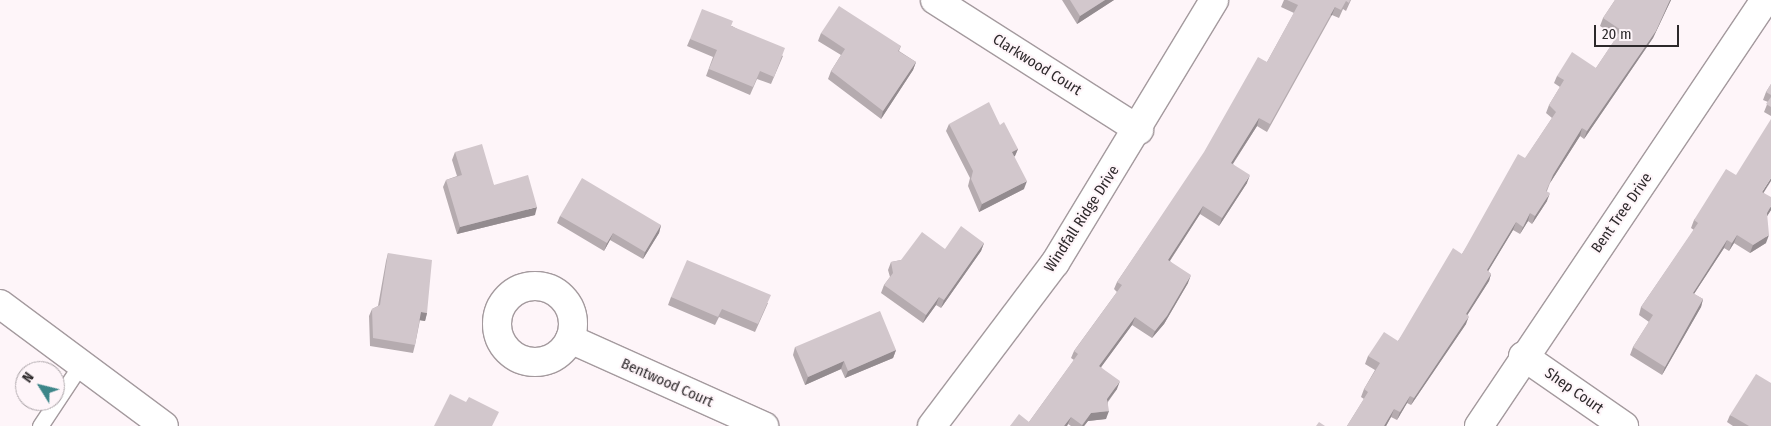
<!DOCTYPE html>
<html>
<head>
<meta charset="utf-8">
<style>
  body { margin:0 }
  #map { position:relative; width:1771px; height:426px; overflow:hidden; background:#fef5f9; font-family:"Fira Sans Condensed",sans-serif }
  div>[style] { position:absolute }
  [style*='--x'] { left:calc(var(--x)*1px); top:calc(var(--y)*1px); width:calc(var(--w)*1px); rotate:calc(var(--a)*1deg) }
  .roads { filter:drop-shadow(1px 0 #a49a9e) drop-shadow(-1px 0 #a49a9e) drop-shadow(0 1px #a49a9e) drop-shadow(0 -1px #a49a9e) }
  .lane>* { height:15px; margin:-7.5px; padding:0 7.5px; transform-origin:7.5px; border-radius:7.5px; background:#fff }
  .street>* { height:28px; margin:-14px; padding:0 14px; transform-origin:14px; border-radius:14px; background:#fff }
  .street>.ring { margin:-14px; padding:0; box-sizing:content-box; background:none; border:28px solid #fff; border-radius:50% }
  .wall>* { inset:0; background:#b5abaf }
  .shaded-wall>* { inset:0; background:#938b8f; transform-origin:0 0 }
  .building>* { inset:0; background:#d2c7cc }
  span { translate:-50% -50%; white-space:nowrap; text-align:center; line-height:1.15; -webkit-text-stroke:4px #fef5f9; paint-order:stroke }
  .street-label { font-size:15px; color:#2d292b }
  .north { position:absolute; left:15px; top:361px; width:50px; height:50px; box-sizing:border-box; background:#fef5f9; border:1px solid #aaa3a7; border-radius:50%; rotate:306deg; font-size:14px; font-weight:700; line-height:20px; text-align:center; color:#2d292b }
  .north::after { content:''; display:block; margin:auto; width:18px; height:22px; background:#3d8689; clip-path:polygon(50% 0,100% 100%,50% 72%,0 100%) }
  .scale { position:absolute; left:1594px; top:25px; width:85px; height:22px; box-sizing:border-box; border:2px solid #2d292b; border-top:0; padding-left:6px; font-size:15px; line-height:18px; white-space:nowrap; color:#2d292b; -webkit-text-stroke:4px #fef5f9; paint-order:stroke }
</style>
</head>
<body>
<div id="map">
  <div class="roads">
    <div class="lane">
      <i style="--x:40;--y:426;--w:74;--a:-56.5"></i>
    </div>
    <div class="street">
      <i style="--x:935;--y:0;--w:242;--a:32.5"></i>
      <i class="ring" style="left:497px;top:286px;width:48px;height:48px"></i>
      <i style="--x:0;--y:304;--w:204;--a:36.6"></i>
      <i style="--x:570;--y:339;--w:213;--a:24.2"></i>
      <i style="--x:1523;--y:356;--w:123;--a:34.7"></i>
      <i style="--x:932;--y:426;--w:204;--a:-53"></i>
      <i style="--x:1055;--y:263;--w:307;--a:-58.8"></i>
      <i style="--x:1479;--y:426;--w:513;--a:-56.12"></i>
    </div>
  </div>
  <div class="wall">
    <i style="clip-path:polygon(1062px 0,1114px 0,1077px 24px)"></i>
    <i style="clip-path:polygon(1284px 0,1351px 0,1346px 11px,1343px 9px,1339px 18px,1332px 15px,1267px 132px,1257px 126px,1233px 164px,1247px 183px,1219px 226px,1200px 214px,1170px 261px,1188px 283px,1164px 324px,1152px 338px,1132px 325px,1101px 367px,1117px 389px,1108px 402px,1106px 419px,1088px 421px,1084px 426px,1071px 426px,1068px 424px,1067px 426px,1010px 426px,1029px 422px,1074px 360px,1071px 358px,1074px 351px,1117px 292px,1114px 289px,1117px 282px,1267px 62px,1294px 13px,1281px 7px)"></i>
    <i style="clip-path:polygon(1615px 0,1671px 0,1653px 38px,1584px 139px,1580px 136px,1550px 183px,1547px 191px,1547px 201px,1532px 224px,1528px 221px,1520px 234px,1513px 230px,1488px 271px,1491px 274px,1489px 281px,1467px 315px,1466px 324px,1411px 405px,1407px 403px,1397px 420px,1391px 417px,1386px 426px,1347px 426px,1364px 399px,1361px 397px,1364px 389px,1375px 370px,1365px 364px,1368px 356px,1398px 341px,1462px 254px,1552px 118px,1546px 113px,1549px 105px,1560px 87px,1554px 83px,1557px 76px,1596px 68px,1617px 37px,1600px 26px,1603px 18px)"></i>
    <i style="clip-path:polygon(732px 26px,783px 56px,771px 84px,757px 79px,750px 95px,706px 76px,713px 57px,687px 46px,690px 39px)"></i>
    <i style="clip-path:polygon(821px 33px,901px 46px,899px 51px,916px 62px,913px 70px,881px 119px,828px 79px,831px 71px,841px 55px,818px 41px)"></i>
    <i style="clip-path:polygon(1771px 84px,1771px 116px,1764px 112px,1768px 102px,1763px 100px,1766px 92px)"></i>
    <i style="clip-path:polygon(949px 124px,1018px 149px,1014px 157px,1024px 189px,979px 212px,968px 186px,970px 178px,946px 131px)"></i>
    <i style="clip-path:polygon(455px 152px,494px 185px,535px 215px,457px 234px,443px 187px,446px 180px,457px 176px,452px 160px)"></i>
    <i style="clip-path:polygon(1736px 175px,1764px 193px,1771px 210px,1767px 216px,1766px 243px,1750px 253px,1734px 243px,1729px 251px,1724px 248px,1694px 294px,1703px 299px,1701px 307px,1662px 375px,1630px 355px,1633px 347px,1649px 322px,1639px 315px,1641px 307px,1694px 230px,1691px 228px,1694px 220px)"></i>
    <i style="clip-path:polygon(560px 216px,661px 225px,659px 233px,643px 259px,610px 240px,604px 251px,557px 223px)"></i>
    <i style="clip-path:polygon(984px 243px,981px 251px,941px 308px,936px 305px,923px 323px,881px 293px,884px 285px,890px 277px,888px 270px,891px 262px,901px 260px,945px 249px)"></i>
    <i style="clip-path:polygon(388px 253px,427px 313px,425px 321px,420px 320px,415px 345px,413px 353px,370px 346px,369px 316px,372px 309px,378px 306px,386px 261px)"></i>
    <i style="clip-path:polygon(671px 297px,768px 303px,755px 332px,719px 317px,715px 325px,668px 305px)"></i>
    <i style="clip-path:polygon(795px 347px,896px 350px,893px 358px,845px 378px,841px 369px,805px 385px,793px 355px)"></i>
    <i style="clip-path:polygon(1730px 415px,1771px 426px,1733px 426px,1727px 422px)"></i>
  </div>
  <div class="shaded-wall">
    <i style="clip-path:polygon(1105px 0,1114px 0,1077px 24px,1080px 16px)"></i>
    <i style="clip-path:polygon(1670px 0,1671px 0,1653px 38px,1584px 139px,1587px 131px)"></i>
    <i style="left:1335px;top:7px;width:9px;height:134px;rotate:111deg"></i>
    <i style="clip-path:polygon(916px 62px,913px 70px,881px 119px,883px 111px)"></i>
    <i style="clip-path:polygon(1259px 118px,1257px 126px,1228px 171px,1231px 163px)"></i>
    <i style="clip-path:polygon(1582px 128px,1580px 136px,1550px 183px,1553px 175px)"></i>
    <i style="clip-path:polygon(1018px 149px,1015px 156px,1009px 159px,1012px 152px)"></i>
    <i style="clip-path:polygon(1250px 175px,1247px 183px,1219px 226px,1222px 218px)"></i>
    <i style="clip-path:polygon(1771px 178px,1771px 181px,1759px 200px,1762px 192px)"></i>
    <i style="clip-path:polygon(1027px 181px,1024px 189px,979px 212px,982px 204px)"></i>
    <i style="clip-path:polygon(1550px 193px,1547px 201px,1532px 224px,1535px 216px)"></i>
    <i style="clip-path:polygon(1203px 206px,1200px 214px,1165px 268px,1168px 260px)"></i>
    <i style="clip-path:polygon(1771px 206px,1771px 210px,1764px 221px,1767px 213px)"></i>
    <i style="clip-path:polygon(537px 207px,535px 215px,457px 234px,460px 227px)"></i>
    <i style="clip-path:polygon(1530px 213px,1528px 221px,1520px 234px,1523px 227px)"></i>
    <i style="clip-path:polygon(1516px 222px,1513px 230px,1484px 278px,1487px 270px)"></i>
    <i style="clip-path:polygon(661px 225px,659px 233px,643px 259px,645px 252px)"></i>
    <i style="clip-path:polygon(613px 233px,610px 240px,604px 251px,607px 243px)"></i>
    <i style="clip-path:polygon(1737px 235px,1734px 243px,1729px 251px,1732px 243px)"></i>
    <i style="clip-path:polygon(1769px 235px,1766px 243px,1750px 253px,1753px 245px)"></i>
    <i style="clip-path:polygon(1727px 240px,1724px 248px,1690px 300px,1693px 293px)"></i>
    <i style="clip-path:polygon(984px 243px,981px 251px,941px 308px,944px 300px)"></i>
    <i style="clip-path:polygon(1491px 274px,1489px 281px,1463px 322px,1466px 314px)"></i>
    <i style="clip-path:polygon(1191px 275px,1188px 283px,1164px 324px,1152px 338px,1155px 331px)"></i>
    <i style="clip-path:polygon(939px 297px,936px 305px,923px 323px,926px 315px)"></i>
    <i style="clip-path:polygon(1703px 299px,1701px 307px,1662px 375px,1665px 367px)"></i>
    <i style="clip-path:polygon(421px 312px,427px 313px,425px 321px,418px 320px)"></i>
    <i style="clip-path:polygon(1469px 316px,1466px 324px,1411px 405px,1414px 398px)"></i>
    <i style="clip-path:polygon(1135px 317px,1132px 325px,1096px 374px,1099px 366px)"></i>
    <i style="clip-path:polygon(896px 350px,893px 358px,845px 378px,848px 371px)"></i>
    <i style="clip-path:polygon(844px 361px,841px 369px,805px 385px,808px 377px)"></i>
    <i style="clip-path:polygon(1120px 381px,1117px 389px,1104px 406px,1107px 399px)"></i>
    <i style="clip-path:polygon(1410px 396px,1407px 403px,1397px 420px,1400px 412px)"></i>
    <i style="clip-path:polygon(1394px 409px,1391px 417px,1386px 426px,1384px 426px)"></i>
    <i style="clip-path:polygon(1109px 411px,1106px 419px,1088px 421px,1084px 426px,1082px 426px,1091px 413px)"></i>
    <i style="clip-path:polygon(1071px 417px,1067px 426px,1064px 426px)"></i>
  </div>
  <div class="building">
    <i style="clip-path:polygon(1070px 0,1105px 0,1080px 16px)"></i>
    <i style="clip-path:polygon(1287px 0,1350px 0,1349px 3px,1346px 1px,1341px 10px,1335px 7px,1270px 124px,1259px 118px,1231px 163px,1250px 175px,1222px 218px,1203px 206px,1168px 260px,1191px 275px,1167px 316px,1155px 331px,1135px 317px,1099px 366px,1120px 381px,1107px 399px,1109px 411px,1091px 413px,1082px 425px,1071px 417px,1064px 426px,1010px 426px,1019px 414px,1029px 422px,1078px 354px,1074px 351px,1122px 285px,1117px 282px,1204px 152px,1258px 57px,1267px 62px,1298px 5px)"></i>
    <i style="clip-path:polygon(1615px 0,1670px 0,1656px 31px,1587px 131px,1582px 128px,1553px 175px,1546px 191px,1550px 193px,1535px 216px,1530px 213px,1523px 227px,1516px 222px,1487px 270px,1491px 274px,1466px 314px,1469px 316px,1414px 398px,1410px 396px,1400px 412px,1394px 409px,1384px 426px,1347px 426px,1368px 392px,1364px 389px,1380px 363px,1368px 356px,1384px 332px,1398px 341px,1453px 248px,1462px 254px,1518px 154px,1525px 158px,1556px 112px,1549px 105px,1564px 80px,1557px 76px,1572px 52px,1596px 68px,1621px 30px,1603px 18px)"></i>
    <i style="clip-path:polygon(839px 6px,901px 46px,898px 51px,916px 62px,883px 111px,831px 71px,845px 49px,821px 33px)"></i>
    <i style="clip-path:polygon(702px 9px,733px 21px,731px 26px,785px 48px,774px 77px,760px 71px,753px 87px,709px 69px,717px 50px,690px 39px)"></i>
    <i style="clip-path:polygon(1771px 84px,1771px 95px,1766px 92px)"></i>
    <i style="clip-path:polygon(1771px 97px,1771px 107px,1766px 104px)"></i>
    <i style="clip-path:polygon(989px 102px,1000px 125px,1004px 122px,1018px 149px,1012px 152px,1027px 181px,982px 204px,971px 179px,973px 171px,949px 124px)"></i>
    <i style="clip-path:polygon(1771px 119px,1771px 178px,1762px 192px,1771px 197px,1771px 206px,1767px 213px,1769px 235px,1753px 245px,1737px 235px,1732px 243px,1727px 240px,1693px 293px,1703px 299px,1665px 367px,1633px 347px,1653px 315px,1641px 307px,1698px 223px,1694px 220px,1726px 169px,1736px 175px)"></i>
    <i style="clip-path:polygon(482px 144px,494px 185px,528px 175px,537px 207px,460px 227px,446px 180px,462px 175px,455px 152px)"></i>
    <i style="clip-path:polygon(582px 178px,661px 225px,645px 252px,613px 233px,607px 243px,560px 216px)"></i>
    <i style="clip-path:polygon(961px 226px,984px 243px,944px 300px,939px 297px,926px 315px,884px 285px,893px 273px,891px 262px,901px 260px,922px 232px,945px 249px)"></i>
    <i style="clip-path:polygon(388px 253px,432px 260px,427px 313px,421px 312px,415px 345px,373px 338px,372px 309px,380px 305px)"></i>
    <i style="clip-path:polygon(687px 260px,771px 295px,758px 324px,722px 309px,718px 317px,671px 297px)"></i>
    <i style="clip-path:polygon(880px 311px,896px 350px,848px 371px,844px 361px,808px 377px,795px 347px)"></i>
    <i style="clip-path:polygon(1756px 374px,1771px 383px,1771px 426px,1749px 426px,1730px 415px)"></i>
    <i style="clip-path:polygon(450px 394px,466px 402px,469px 397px,499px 412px,492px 426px,434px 426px)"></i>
    <i style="clip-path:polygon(1319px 422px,1325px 426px,1316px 426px)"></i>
  </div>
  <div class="street-label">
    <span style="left:1037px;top:65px;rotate:32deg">Clarkwood Court</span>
    <span style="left:1622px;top:213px;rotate:-55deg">Bent Tree Drive</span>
    <span style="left:1082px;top:219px;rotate:-57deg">Windfall Ridge Drive</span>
    <span style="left:667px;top:383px;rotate:24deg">Bentwood Court</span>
    <span style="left:1574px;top:391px;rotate:35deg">Shep Court</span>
  </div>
  <div class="north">N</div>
  <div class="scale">20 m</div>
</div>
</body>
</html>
